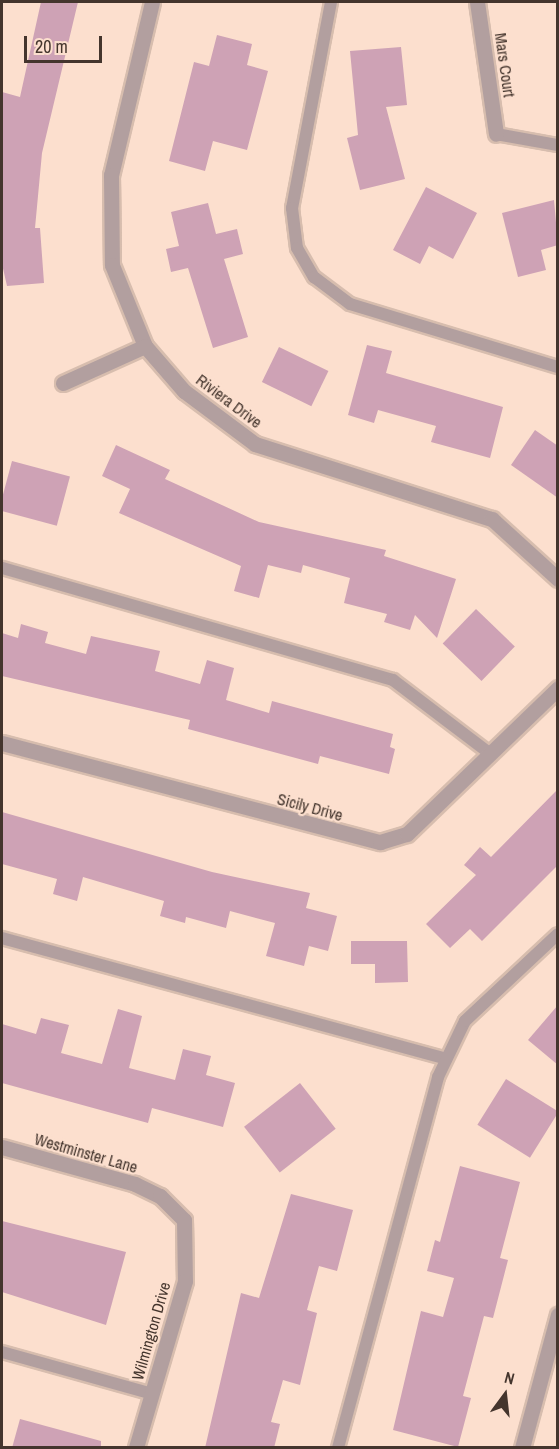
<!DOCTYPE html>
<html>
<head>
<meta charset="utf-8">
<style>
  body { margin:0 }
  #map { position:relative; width:559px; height:1449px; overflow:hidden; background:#fcdfce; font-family:"Archivo Narrow",sans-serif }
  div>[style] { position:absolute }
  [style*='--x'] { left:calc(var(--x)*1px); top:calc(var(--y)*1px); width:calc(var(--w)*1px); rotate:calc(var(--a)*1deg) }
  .building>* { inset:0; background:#cea2b5; transform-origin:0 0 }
  .roads { filter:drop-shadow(2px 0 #d7bdae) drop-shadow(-2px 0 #d7bdae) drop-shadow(0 2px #d7bdae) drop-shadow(0 -2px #d7bdae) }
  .service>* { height:12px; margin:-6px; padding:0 6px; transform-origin:6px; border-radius:6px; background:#b29f9f }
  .minor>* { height:15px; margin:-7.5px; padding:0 7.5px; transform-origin:7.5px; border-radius:7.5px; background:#b29f9f }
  span { translate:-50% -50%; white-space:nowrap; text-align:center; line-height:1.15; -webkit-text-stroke:4.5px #fcdfce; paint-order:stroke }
  .street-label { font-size:16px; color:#44352d }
  .frame { position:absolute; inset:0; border:3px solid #44352d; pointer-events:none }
  .north { position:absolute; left:475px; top:1365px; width:60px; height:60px; -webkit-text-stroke:4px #fcdfce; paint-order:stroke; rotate:15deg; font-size:16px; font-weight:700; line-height:24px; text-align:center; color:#44352d }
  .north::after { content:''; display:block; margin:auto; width:21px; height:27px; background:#44352d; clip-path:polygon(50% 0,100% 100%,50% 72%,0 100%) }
  .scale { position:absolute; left:24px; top:36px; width:78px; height:27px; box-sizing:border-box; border:3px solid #44352d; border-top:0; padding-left:8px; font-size:18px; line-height:21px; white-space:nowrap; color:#44352d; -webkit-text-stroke:4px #fcdfce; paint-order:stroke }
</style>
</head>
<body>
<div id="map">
  <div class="building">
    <i style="clip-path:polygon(41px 2px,78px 2px,42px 153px,35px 228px,40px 228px,44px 283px,7px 286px,2px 264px,2px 92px,20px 97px)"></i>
    <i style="clip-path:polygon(217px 35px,252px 44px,247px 65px,268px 71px,247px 150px,213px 141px,205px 171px,169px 161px,194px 62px,209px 66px)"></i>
    <i style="clip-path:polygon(401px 47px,407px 105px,386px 107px,405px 179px,360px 190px,347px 138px,358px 135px,350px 51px)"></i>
    <i style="clip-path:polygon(426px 187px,477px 213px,453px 259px,429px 246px,420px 264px,393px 250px)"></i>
    <i style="clip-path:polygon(554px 200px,558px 245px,541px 250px,546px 270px,518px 277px,502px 213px)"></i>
    <i style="clip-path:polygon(208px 203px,216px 234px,237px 229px,243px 254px,224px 259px,248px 337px,213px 348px,188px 268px,171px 272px,166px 249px,179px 246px,171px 212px)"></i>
    <i style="clip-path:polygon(367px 345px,392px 351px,386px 373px,503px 407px,490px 458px,431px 442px,436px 426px,378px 410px,374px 423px,348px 415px)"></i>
    <i style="left:279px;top:347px;width:55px;height:39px;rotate:26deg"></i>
    <i style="clip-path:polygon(535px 430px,558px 446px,558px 498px,511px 465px)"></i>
    <i style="clip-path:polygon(116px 445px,170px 470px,165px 479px,259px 522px,386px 550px,384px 556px,456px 579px,437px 638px,415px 615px,410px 630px,384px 622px,387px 614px,344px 603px,350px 578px,303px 565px,301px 573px,268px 565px,259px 598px,234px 591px,241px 566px,119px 513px,130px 489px,102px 476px)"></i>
    <i style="left:12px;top:461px;width:60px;height:51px;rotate:15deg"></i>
    <i style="left:476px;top:609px;width:54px;height:48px;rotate:44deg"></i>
    <i style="clip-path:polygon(21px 624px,48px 632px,45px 643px,86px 654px,91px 636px,160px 651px,155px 671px,200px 684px,207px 660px,234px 668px,226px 700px,269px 713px,272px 701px,393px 734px,390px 747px,395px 749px,389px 774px,320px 756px,318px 764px,188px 729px,190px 720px,2px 676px,2px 633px,18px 638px)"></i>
    <i style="clip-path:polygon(558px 789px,558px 865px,482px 941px,470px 929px,450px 948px,426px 924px,476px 875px,464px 865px,480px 847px,491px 857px)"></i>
    <i style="clip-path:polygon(2px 812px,212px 872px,310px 893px,306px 908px,337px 916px,328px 951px,309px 946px,304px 966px,266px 956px,275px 923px,230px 911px,226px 928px,186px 917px,185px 923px,160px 916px,164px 901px,83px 877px,77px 901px,53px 894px,57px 879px,2px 864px)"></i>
    <i style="clip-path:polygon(351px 941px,407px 941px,408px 982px,375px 983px,375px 964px,351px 964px)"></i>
    <i style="clip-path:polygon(558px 1005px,558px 1065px,528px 1040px)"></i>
    <i style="clip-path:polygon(118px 1009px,142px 1016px,129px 1068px,175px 1080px,183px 1049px,211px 1056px,206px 1075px,235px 1083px,223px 1127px,152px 1108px,148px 1123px,2px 1083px,2px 1024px,36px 1034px,41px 1018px,69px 1025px,61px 1053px,102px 1064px)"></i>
    <i style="left:506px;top:1079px;width:62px;height:54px;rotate:32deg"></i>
    <i style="left:300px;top:1083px;width:58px;height:71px;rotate:52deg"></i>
    <i style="clip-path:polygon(460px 1166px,520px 1182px,500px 1258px,508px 1260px,493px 1318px,484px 1316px,463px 1396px,471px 1398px,458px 1447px,393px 1430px,421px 1311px,443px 1317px,454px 1278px,427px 1271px,435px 1240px,440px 1242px)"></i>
    <i style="clip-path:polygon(291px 1194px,353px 1210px,337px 1271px,319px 1266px,307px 1310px,317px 1313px,300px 1385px,283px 1380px,271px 1422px,280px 1424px,274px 1448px,205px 1448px,241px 1293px,259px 1298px)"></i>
    <i style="clip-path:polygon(2px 1221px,126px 1252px,106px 1325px,2px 1292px)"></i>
    <i style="clip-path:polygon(20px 1419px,101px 1441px,101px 1448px,12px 1448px)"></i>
  </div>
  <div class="roads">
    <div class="service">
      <i style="--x:331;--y:2;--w:210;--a:100.7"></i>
      <i style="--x:292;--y:208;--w:40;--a:82.9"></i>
      <i style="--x:297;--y:248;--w:34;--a:60"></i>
      <i style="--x:314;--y:277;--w:45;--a:36.9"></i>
      <i style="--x:350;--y:304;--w:217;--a:16.9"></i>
      <i style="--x:496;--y:134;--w:63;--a:10.1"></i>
      <i style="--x:2;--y:568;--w:407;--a:16"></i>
      <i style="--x:393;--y:680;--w:121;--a:37.2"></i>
      <i style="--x:2;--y:938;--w:460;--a:15.2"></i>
      <i style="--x:2;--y:1352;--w:156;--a:15.6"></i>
      <i style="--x:338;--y:1448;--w:384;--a:-74.9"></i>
      <i style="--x:438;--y:1077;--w:62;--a:-64.3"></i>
      <i style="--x:465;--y:1021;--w:127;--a:-43.1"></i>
    </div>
    <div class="minor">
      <i style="--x:152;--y:2;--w:178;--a:103.3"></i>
      <i style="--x:111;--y:175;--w:90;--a:89.4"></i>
      <i style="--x:112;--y:265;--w:87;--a:67.8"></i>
      <i style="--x:145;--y:346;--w:60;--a:49.1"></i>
      <i style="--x:184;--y:391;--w:89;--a:36.7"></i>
      <i style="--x:255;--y:444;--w:249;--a:17.6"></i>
      <i style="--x:492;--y:519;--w:89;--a:42.3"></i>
      <i style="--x:477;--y:2;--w:133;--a:81.8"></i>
      <i style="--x:63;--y:383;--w:90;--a:-24.3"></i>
      <i style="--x:2;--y:743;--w:391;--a:14.7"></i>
      <i style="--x:380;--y:842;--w:28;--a:-17"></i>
      <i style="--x:407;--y:834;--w:210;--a:-44"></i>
      <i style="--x:2;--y:1147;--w:138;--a:15.5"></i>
      <i style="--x:135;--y:1184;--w:28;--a:26"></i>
      <i style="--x:160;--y:1196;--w:34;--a:45"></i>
      <i style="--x:184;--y:1220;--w:61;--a:89.1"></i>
      <i style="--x:185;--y:1281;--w:174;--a:106.4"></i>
      <i style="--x:522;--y:1448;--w:138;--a:-74.9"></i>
    </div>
  </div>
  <div class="street-label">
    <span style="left:505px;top:65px;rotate:82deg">Mars Court</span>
    <span style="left:229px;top:401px;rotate:37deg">Riviera Drive</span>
    <span style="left:310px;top:807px;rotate:15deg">Sicily Drive</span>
    <span style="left:86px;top:1153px;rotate:16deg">Westminster Lane</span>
    <span style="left:151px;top:1331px;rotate:-74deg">Wilmington Drive</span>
  </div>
  <div class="frame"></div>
  <div class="north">N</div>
  <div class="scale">20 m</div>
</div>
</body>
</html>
